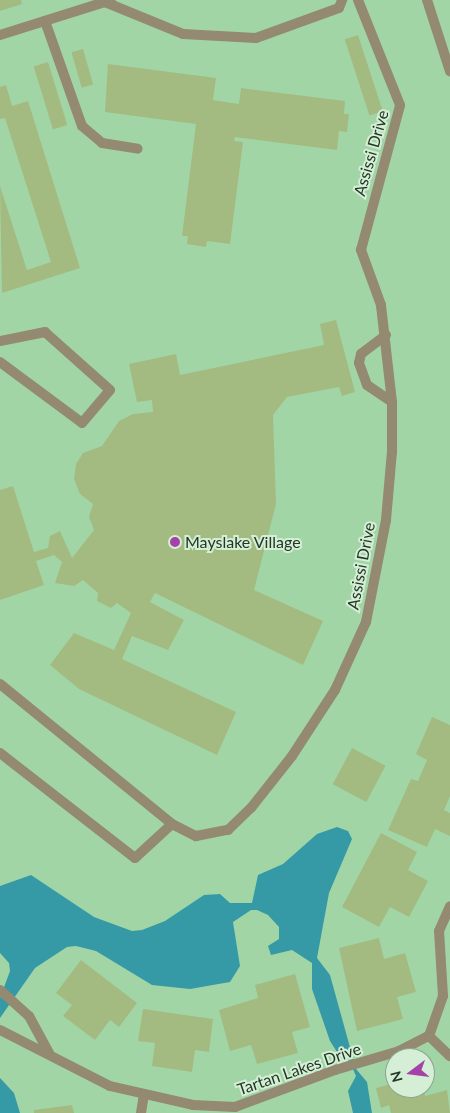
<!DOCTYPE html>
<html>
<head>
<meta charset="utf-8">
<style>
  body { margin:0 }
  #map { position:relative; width:450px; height:1113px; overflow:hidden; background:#a2d5a6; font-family:Lato,sans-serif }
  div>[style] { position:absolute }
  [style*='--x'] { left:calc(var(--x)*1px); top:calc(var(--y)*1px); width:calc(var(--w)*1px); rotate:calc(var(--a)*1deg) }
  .water>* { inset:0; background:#359aa6 }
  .building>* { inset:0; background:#a3bb81; transform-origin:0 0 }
  .service>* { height:10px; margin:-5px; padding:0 5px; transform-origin:5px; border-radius:5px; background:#948971 }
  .minor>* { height:10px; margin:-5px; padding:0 5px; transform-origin:5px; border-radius:5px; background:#948971 }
  .dots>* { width:14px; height:14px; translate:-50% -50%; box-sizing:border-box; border:2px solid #d5eed6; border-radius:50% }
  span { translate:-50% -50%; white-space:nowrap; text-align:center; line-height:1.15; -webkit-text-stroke:4px #d5eed6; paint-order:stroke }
  .street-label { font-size:16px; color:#223724 }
  .poi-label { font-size:16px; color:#223724 }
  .left { translate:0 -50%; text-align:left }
  .north { position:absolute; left:385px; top:1048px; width:50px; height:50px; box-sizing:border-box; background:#d5eed6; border:1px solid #8da58f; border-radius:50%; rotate:255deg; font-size:14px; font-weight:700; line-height:20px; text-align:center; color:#223724 }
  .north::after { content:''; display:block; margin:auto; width:18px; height:22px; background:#a542a8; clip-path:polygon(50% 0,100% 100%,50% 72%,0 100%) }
</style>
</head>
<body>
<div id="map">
  <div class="water">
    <i style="clip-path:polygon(337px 827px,348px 831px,352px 839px,329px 893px,317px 958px,330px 975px,356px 1069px,367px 1082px,372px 1113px,353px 1113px,348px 1091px,356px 1076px,347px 1056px,337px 1052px,330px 1041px,312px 989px,312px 963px,292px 950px,271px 955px,268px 946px,279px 939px,279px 927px,268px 915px,257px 910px,251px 910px,233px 922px,240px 966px,230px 982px,190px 989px,152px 985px,96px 951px,76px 946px,67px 947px,35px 968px,0 1018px,0 998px,10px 971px,9px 963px,0 953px,0 886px,31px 875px,94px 917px,132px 931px,142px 930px,165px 921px,204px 895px,220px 894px,230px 903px,252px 903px,258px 875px,283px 864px,317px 834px)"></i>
    <i style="clip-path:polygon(0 1078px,14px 1093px,20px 1113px,0 1113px)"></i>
  </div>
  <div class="building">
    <i style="clip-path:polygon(0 0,21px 0,22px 4px,0 11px)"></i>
    <i style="left:358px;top:35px;width:80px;height:14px;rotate:72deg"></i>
    <i style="left:83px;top:49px;width:37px;height:12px;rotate:74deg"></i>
    <i style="left:48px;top:62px;width:66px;height:15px;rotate:73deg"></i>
    <i style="clip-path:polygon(108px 64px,216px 78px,213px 100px,239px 104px,241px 88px,345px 101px,344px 114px,349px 114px,347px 132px,339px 131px,337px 150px,235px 137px,234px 141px,243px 142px,230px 244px,207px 241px,206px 247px,187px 244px,188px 236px,182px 236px,196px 124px,105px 112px)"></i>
    <i style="clip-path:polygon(6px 85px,12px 106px,28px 101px,80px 268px,2px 293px,0 186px,27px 270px,51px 262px,5px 118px,0 119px,0 87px)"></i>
    <i style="clip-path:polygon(336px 320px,355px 392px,342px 396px,339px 387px,287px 397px,273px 415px,276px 504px,254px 590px,323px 621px,303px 665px,155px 593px,150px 602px,184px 620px,168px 650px,132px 636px,122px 659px,236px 712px,217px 755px,79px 689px,50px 665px,74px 633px,114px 650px,131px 613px,117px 603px,111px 608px,97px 601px,98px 593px,83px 580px,74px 586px,55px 583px,62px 562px,54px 555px,36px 561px,44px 585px,0 600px,0 490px,13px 486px,34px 552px,48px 548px,50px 536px,60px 531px,72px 558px,94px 530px,89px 517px,93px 504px,80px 494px,74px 479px,76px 464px,83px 453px,102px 446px,119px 421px,133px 414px,153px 412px,152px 400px,137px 402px,129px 364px,176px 354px,180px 375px,324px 345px,320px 324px)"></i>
    <i style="clip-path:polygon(432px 717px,450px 725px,450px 796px,444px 810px,450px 813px,450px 836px,435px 829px,427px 847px,388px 830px,411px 779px,418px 781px,427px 760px,416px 754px)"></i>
    <i style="left:352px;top:748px;width:38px;height:41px;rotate:28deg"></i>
    <i style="clip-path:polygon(381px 833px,417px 852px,408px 870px,428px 881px,409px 917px,390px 907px,379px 927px,342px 907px)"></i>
    <i style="clip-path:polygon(379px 938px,384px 959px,405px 953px,416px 992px,397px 997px,403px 1019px,357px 1031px,339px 948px)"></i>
    <i style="clip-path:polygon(81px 960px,137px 1003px,119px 1027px,110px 1020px,95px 1040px,63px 1016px,72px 1005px,56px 993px)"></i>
    <i style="clip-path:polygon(295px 974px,310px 1027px,292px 1032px,298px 1053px,257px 1064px,251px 1045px,230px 1051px,219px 1010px,258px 998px,255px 985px)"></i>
    <i style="clip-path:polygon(143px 1009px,213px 1019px,209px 1052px,195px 1050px,192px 1072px,152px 1066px,155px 1043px,138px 1041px)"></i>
    <i style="clip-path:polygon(395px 1083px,395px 1088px,423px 1088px,425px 1096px,447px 1090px,450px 1113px,391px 1113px,389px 1105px,381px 1108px,376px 1088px)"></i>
    <i style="clip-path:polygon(72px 1105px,74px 1113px,34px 1113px,34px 1110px)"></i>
  </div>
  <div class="service">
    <i style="--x:427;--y:0;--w:75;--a:72.1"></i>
    <i style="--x:45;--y:21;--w:111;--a:70.6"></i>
    <i style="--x:82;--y:126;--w:26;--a:40"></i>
    <i style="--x:102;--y:143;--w:36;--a:9"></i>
    <i style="--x:386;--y:335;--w:31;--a:143"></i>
    <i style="--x:361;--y:354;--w:9;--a:103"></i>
    <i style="--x:359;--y:363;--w:23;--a:70"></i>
    <i style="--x:367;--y:385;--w:30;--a:34"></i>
    <i style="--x:0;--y:362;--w:102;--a:36.6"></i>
    <i style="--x:82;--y:423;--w:43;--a:-49.7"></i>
    <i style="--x:110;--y:390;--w:87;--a:-138.3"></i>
    <i style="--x:0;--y:753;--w:171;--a:37.9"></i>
    <i style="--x:135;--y:858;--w:50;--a:-42.6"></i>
  </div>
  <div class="minor">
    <i style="--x:105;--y:2;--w:84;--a:22.3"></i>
    <i style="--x:183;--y:34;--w:73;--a:3.1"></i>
    <i style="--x:256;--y:38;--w:88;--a:-19.9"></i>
    <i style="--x:339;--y:8;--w:9;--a:-69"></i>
    <i style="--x:0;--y:35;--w:116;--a:-17.5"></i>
    <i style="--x:0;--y:341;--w:46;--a:-11.3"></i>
    <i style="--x:0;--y:684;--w:222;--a:39.1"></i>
    <i style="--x:172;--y:824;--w:27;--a:27"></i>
    <i style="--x:196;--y:836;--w:33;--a:-11"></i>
    <i style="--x:228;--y:830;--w:32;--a:-44"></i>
    <i style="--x:251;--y:808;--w:66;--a:-51.7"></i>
    <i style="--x:292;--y:756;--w:79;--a:-56.9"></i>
    <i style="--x:335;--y:690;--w:75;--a:-65.5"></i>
    <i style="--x:366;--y:622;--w:104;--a:-78.9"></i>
    <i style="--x:386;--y:520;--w:68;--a:-85"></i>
    <i style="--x:392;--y:452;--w:50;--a:-90"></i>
    <i style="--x:392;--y:402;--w:98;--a:-96.5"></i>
    <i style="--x:381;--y:305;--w:59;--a:-110"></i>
    <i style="--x:361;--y:250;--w:150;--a:-74.9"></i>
    <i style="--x:400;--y:105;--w:113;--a:-111.8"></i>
    <i style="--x:0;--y:990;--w:39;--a:42"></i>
    <i style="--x:29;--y:1016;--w:42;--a:61.6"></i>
    <i style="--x:0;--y:1030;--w:123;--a:27"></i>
    <i style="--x:110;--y:1086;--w:85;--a:12.9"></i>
    <i style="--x:193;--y:1105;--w:42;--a:2.7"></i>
    <i style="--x:235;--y:1107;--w:107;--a:-20.3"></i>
    <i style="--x:335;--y:1070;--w:67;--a:-16.5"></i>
    <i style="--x:399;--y:1051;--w:34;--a:-27"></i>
    <i style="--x:429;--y:1036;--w:42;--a:-70.7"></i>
    <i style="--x:443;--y:996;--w:65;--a:-93.5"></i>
    <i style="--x:439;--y:931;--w:27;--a:-66"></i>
    <i style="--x:429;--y:1036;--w:29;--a:44"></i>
    <i style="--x:141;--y:1113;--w:18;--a:-81"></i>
  </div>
  <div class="dots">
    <i style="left:175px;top:542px;background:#a542a8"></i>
  </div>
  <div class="street-label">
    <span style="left:371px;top:153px;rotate:-74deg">Assissi Drive</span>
    <span style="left:361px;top:566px;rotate:-79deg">Assissi Drive</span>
    <span style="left:299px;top:1069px;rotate:-19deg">Tartan Lakes Drive</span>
  </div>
  <div class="poi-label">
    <span class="left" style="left:185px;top:542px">Mayslake Village</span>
  </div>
  <div class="north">N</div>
</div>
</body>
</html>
